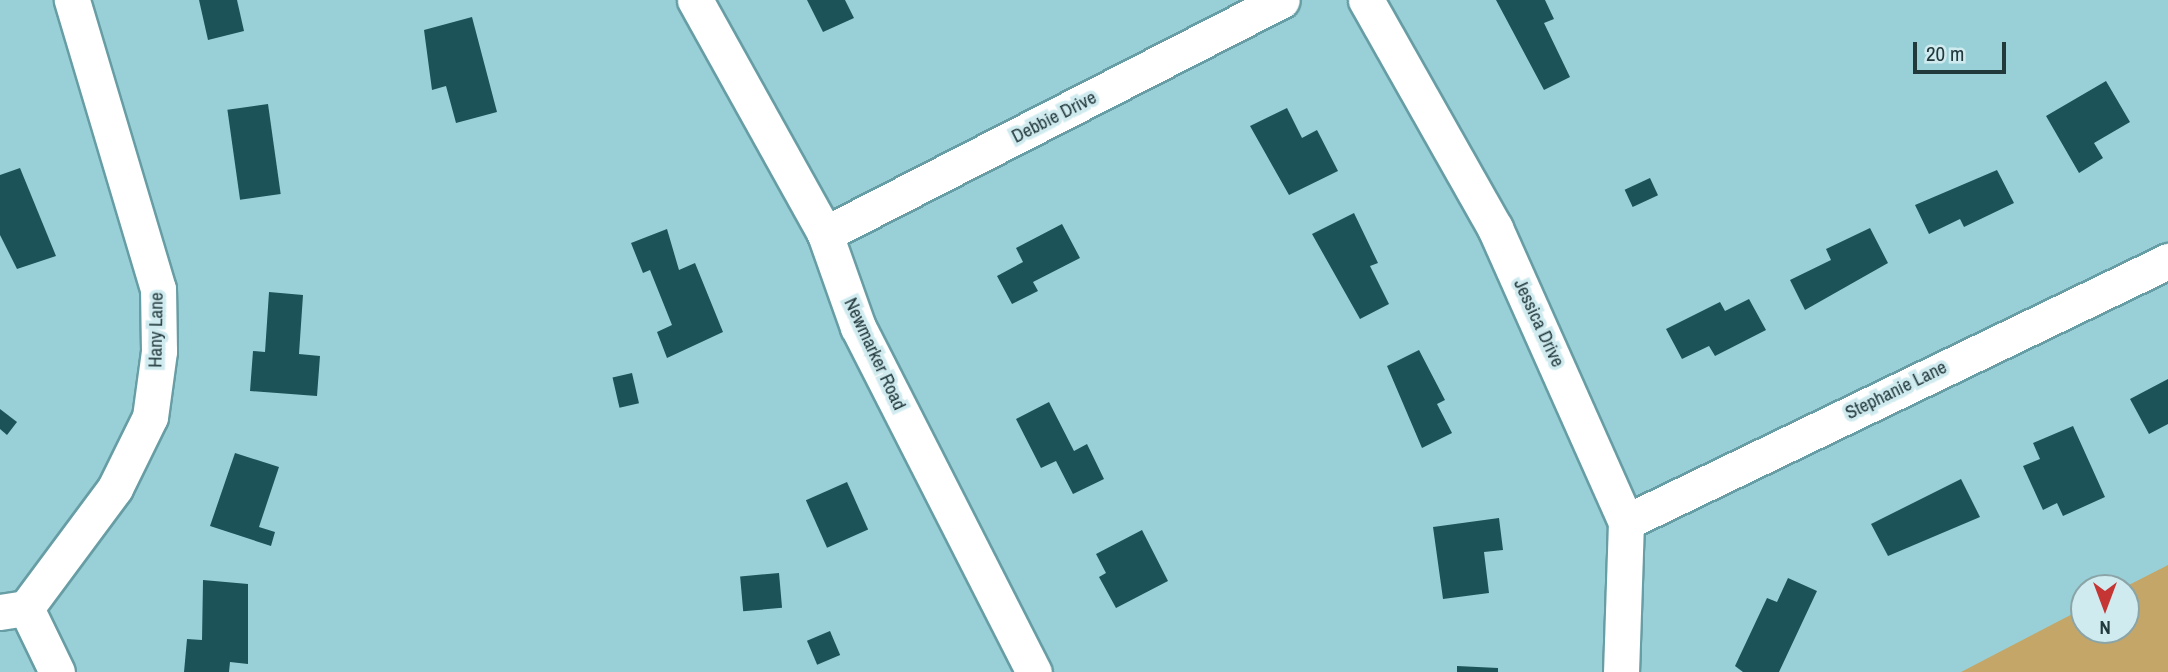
<!DOCTYPE html>
<html>
<head>
<meta charset="utf-8">
<style>
  body { margin:0 }
  #map { position:relative; width:2168px; height:672px; overflow:hidden; background:#99d0d7; font-family:"Archivo Narrow",sans-serif }
  div>[style] { position:absolute }
  [style*='--x'] { left:calc(var(--x)*1px); top:calc(var(--y)*1px); width:calc(var(--w)*1px); rotate:calc(var(--a)*1deg) }
  .green>* { inset:0; background:#c3a668 }
  .building>* { inset:0; background:#1b5359; transform-origin:0 0 }
  .roads { filter:drop-shadow(2px 0 #679da4) drop-shadow(-2px 0 #679da4) drop-shadow(0 2px #679da4) drop-shadow(0 -2px #679da4) }
  .street>* { height:35px; margin:-17.5px; padding:0 17.5px; transform-origin:17.5px; border-radius:17.5px; background:#fff }
  span { translate:-50% -50%; white-space:nowrap; text-align:center; line-height:1.15; -webkit-text-stroke:7px #d0ebef; paint-order:stroke }
  .street-label { font-size:19px; color:#22393c }
  .north { position:absolute; left:2070px; top:574px; width:70px; height:70px; box-sizing:border-box; background:#d0ebef; border:2px solid #8aa4a7; border-radius:50%; rotate:180deg; font-size:19px; font-weight:700; line-height:28px; text-align:center; color:#22393c }
  .north::after { content:''; display:block; margin:auto; width:24px; height:32px; background:#c43534; clip-path:polygon(50% 0,100% 100%,50% 72%,0 100%) }
  .scale { position:absolute; left:1913px; top:42px; width:93px; height:32px; box-sizing:border-box; border:4px solid #22393c; border-top:0; padding-left:9px; font-size:21px; line-height:24px; white-space:nowrap; color:#22393c; -webkit-text-stroke:5px #d0ebef; paint-order:stroke }
</style>
</head>
<body>
<div id="map">
  <div class="green">
    <i style="clip-path:polygon(2168px 565px,2168px 672px,1961px 672px,2084px 608px,2084px 630px,2126px 630px,2123px 588px)"></i>
  </div>
  <div class="building">
    <i style="clip-path:polygon(199px 0,237px 0,244px 31px,208px 40px)"></i>
    <i style="clip-path:polygon(807px 0,845px 0,854px 18px,823px 32px)"></i>
    <i style="clip-path:polygon(1496px 0,1545px 0,1554px 19px,1544px 23px,1570px 77px,1544px 90px)"></i>
    <i style="clip-path:polygon(472px 17px,497px 112px,456px 123px,446px 86px,432px 90px,424px 30px)"></i>
    <i style="clip-path:polygon(2106px 81px,2130px 122px,2094px 143px,2103px 158px,2079px 173px,2046px 116px)"></i>
    <i style="left:268px;top:104px;width:91px;height:41px;rotate:82deg"></i>
    <i style="clip-path:polygon(1287px 108px,1302px 138px,1317px 130px,1338px 171px,1289px 195px,1250px 126px)"></i>
    <i style="clip-path:polygon(20px 168px,56px 256px,17px 269px,0 235px,0 175px)"></i>
    <i style="clip-path:polygon(1997px 170px,2014px 203px,1964px 227px,1960px 219px,1929px 234px,1915px 205px)"></i>
    <i style="left:1650px;top:178px;width:19px;height:28px;rotate:65deg"></i>
    <i style="clip-path:polygon(1354px 213px,1378px 263px,1370px 266px,1389px 304px,1360px 319px,1312px 234px)"></i>
    <i style="clip-path:polygon(1062px 224px,1080px 258px,1033px 282px,1038px 291px,1012px 304px,997px 276px,1023px 262px,1016px 248px)"></i>
    <i style="clip-path:polygon(1870px 228px,1888px 263px,1805px 310px,1790px 280px,1831px 260px,1826px 249px)"></i>
    <i style="clip-path:polygon(667px 229px,679px 270px,695px 263px,723px 332px,667px 358px,657px 332px,672px 325px,650px 270px,643px 273px,631px 243px)"></i>
    <i style="clip-path:polygon(269px 292px,303px 295px,299px 354px,320px 356px,317px 396px,250px 391px,253px 351px,265px 352px)"></i>
    <i style="clip-path:polygon(1749px 299px,1766px 330px,1715px 356px,1709px 346px,1682px 359px,1666px 329px,1720px 302px,1725px 311px)"></i>
    <i style="clip-path:polygon(1419px 350px,1445px 400px,1437px 404px,1452px 433px,1422px 448px,1387px 366px)"></i>
    <i style="left:632px;top:373px;width:31px;height:20px;rotate:77deg"></i>
    <i style="clip-path:polygon(2168px 379px,2168px 424px,2149px 434px,2130px 399px)"></i>
    <i style="clip-path:polygon(1049px 402px,1074px 451px,1087px 444px,1104px 479px,1073px 494px,1056px 461px,1041px 468px,1016px 419px)"></i>
    <i style="clip-path:polygon(0 409px,17px 422px,7px 435px,0 429px)"></i>
    <i style="clip-path:polygon(2073px 426px,2105px 497px,2063px 516px,2057px 503px,2043px 510px,2023px 466px,2040px 459px,2033px 443px)"></i>
    <i style="clip-path:polygon(235px 453px,279px 467px,259px 527px,275px 532px,271px 546px,210px 526px)"></i>
    <i style="clip-path:polygon(1961px 479px,1980px 517px,1888px 556px,1871px 524px)"></i>
    <i style="left:847px;top:482px;width:52px;height:45px;rotate:66deg"></i>
    <i style="clip-path:polygon(1499px 518px,1503px 550px,1484px 552px,1489px 593px,1443px 599px,1433px 527px)"></i>
    <i style="clip-path:polygon(1142px 530px,1168px 581px,1116px 608px,1099px 577px,1106px 573px,1096px 554px)"></i>
    <i style="left:779px;top:573px;width:35px;height:39px;rotate:85deg"></i>
    <i style="clip-path:polygon(1788px 578px,1817px 591px,1779px 672px,1743px 672px,1735px 666px,1767px 598px,1777px 602px)"></i>
    <i style="clip-path:polygon(203px 580px,248px 584px,248px 664px,230px 662px,229px 672px,184px 672px,187px 639px,202px 640px)"></i>
    <i style="left:830px;top:631px;width:26px;height:25px;rotate:67deg"></i>
    <i style="clip-path:polygon(1457px 666px,1498px 668px,1498px 672px,1457px 672px)"></i>
  </div>
  <div class="roads">
    <div class="street">
      <i style="--x:695;--y:0;--w:268;--a:60.9"></i>
      <i style="--x:825;--y:234;--w:99;--a:70.5"></i>
      <i style="--x:858;--y:327;--w:387;--a:63"></i>
      <i style="--x:1366;--y:0;--w:262;--a:60.5"></i>
      <i style="--x:1495;--y:228;--w:322;--a:66"></i>
      <i style="--x:1626;--y:522;--w:150;--a:91.9"></i>
      <i style="--x:825;--y:234;--w:513;--a:-27.11"></i>
      <i style="--x:1626;--y:522;--w:602;--a:-25.71"></i>
      <i style="--x:26;--y:608;--w:71;--a:64.2"></i>
      <i style="--x:0;--y:612;--w:26;--a:-9"></i>
      <i style="--x:26;--y:608;--w:149;--a:-53.4"></i>
      <i style="--x:115;--y:488;--w:79;--a:-63.8"></i>
      <i style="--x:150;--y:417;--w:67;--a:-82.2"></i>
      <i style="--x:159;--y:351;--w:62;--a:-90.9"></i>
      <i style="--x:158;--y:289;--w:302;--a:-106.6"></i>
    </div>
  </div>
  <div class="street-label">
    <span style="left:1054px;top:117px;rotate:-27deg">Debbie Drive</span>
    <span style="left:1539px;top:323px;rotate:65deg">Jessica Drive</span>
    <span style="left:156px;top:330px;rotate:-89deg">Hany Lane</span>
    <span style="left:875px;top:354px;rotate:65deg">Newmarker Road</span>
    <span style="left:1896px;top:390px;rotate:-26deg">Stephanie Lane</span>
  </div>
  <div class="north">N</div>
  <div class="scale">20 m</div>
</div>
</body>
</html>
